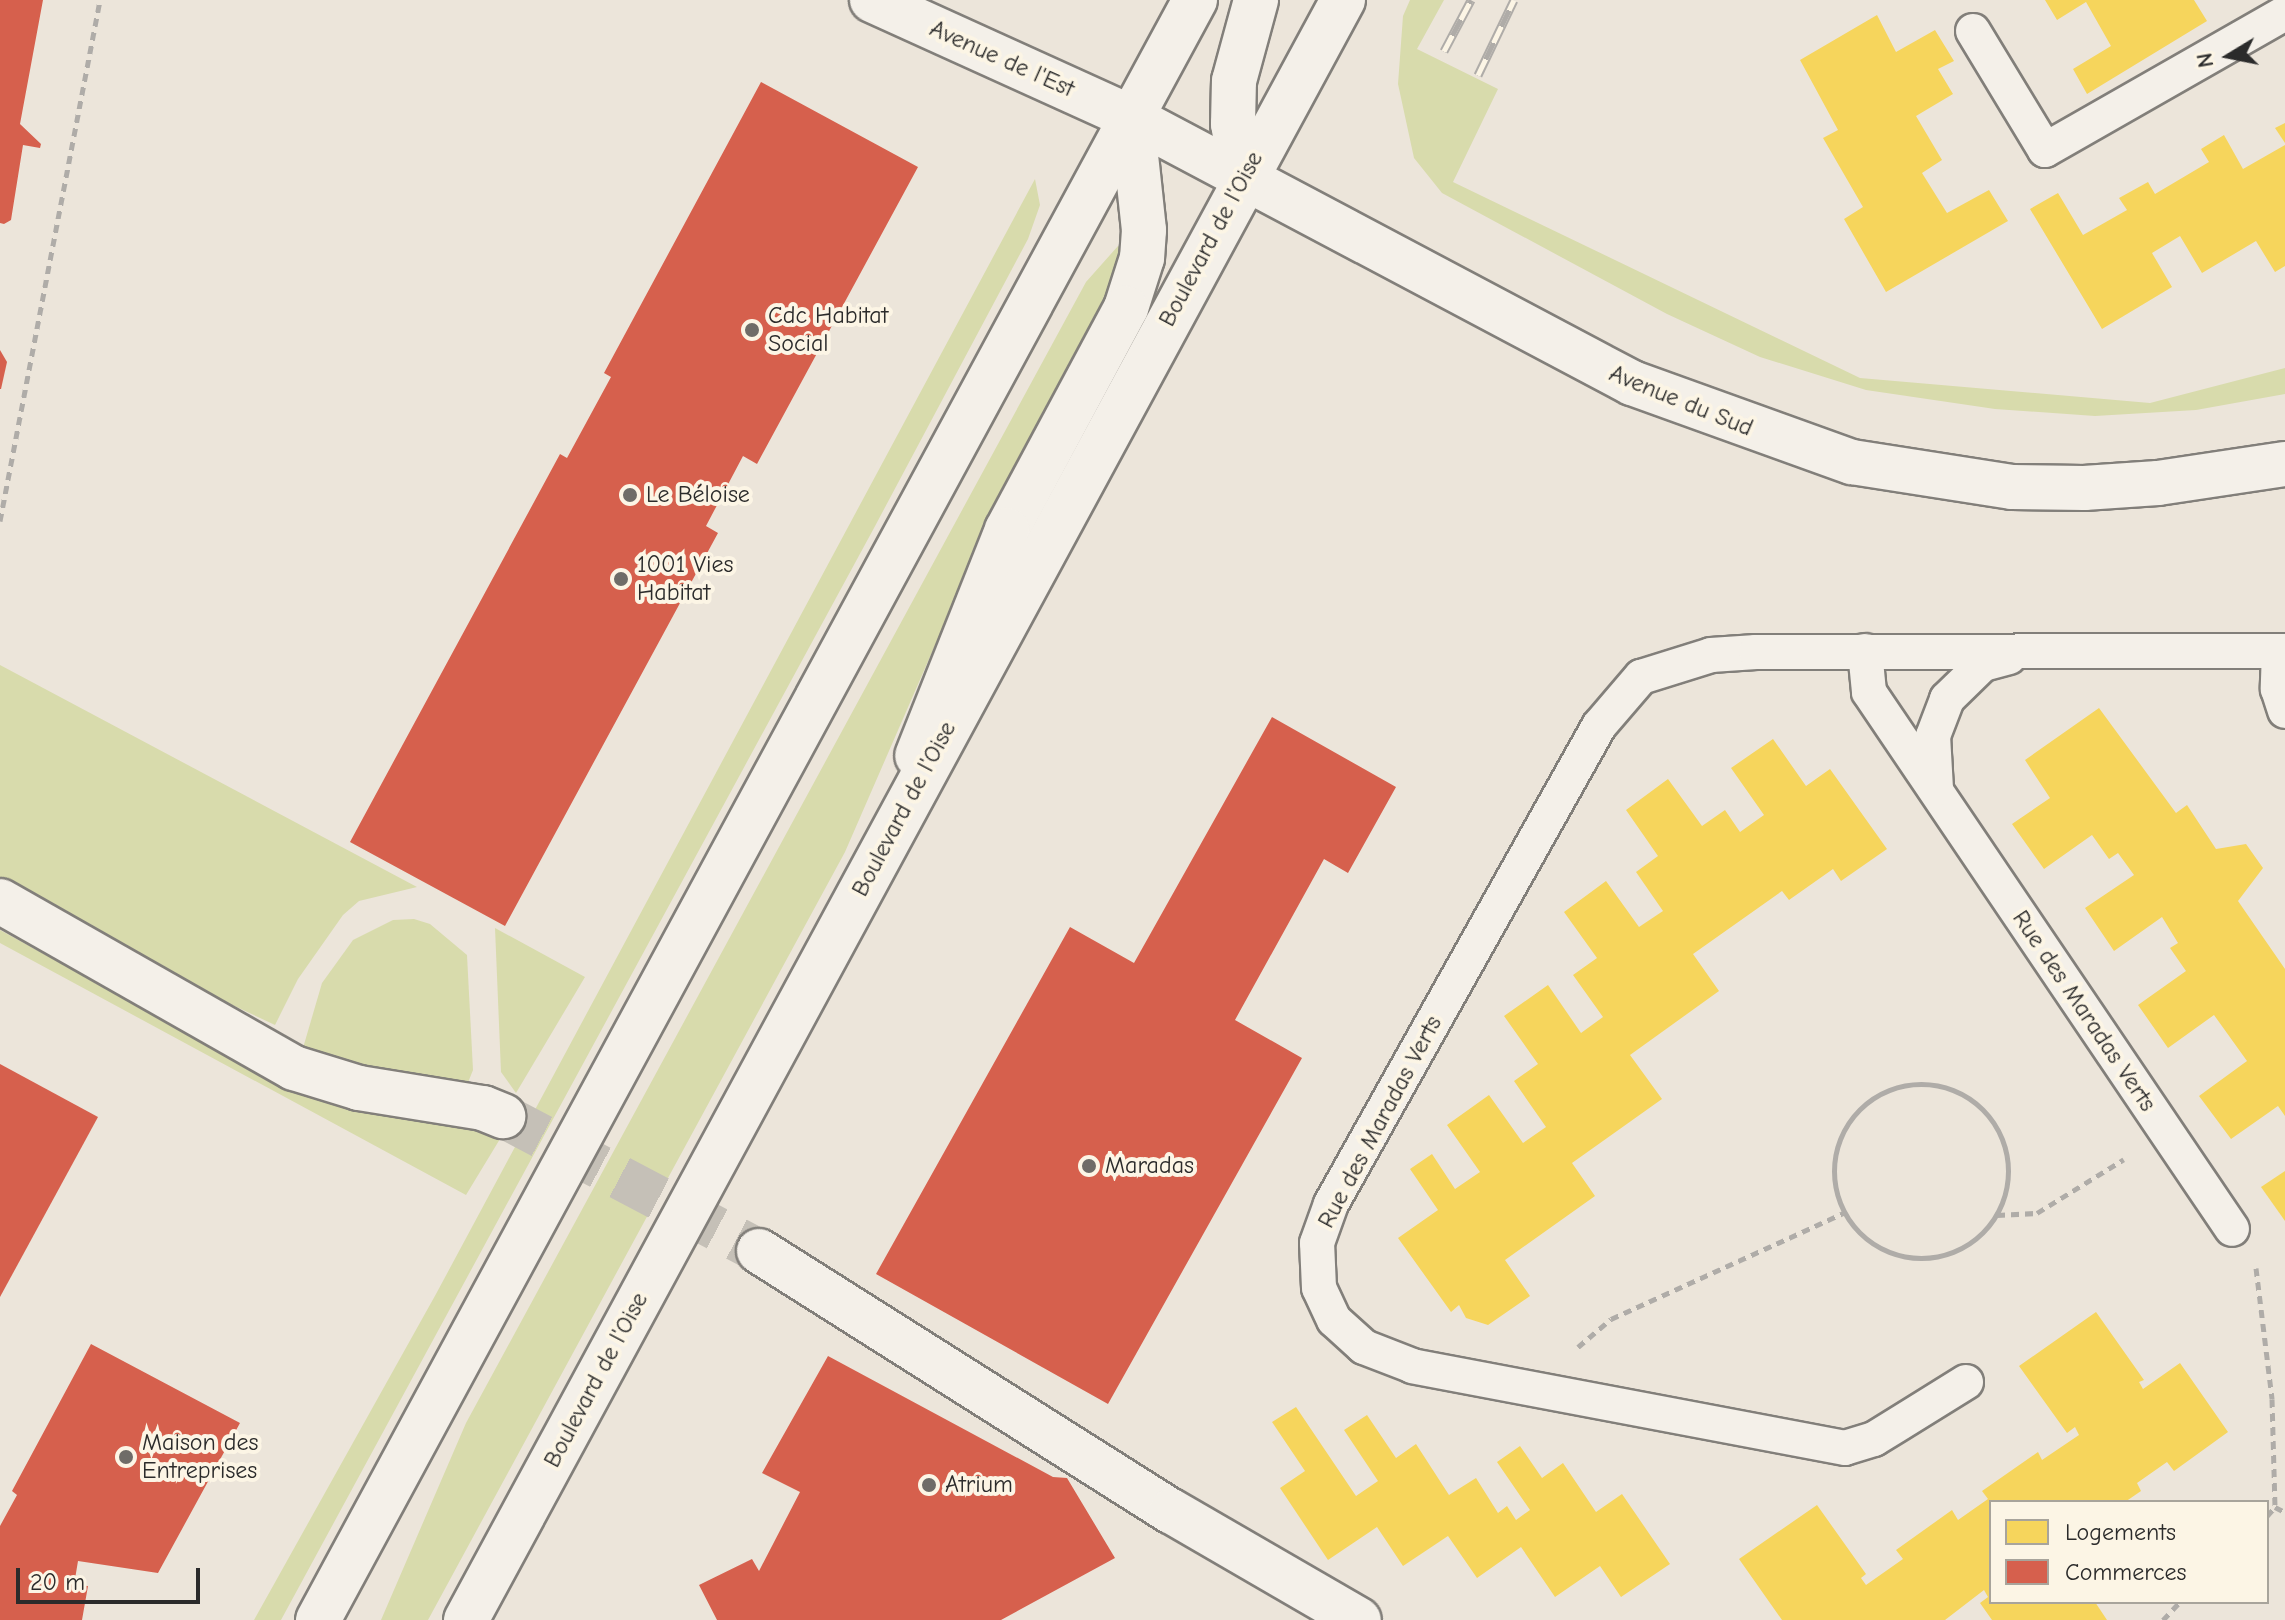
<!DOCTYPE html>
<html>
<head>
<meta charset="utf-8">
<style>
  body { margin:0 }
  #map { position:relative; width:2285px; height:1620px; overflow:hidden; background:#ece5da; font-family:"Comic Neue",sans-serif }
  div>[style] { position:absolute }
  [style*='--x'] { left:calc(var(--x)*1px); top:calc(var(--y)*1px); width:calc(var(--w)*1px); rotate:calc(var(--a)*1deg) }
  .green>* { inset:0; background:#d8dbac }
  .homes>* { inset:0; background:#f6d55c }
  .shops>* { inset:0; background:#d6604d }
  .street-tunnel>* { height:44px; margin-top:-22px; transform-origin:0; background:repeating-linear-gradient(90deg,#c5c0b7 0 44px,transparent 0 66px) }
  .path>* { height:5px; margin-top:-2.5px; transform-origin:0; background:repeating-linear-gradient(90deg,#afaca8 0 8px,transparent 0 14px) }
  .path>.ring { margin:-2.5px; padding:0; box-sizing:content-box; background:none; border:5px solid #afaca8; border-radius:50% }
  .roads { filter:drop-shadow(2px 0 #827f7a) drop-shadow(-2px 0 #827f7a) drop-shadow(0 2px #827f7a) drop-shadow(0 -2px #827f7a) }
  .lane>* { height:34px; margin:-17px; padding:0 17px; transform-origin:17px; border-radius:17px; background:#f4f0e9 }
  .street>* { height:44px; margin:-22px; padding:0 22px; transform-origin:22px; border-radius:22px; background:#f4f0e9 }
  .secondary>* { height:44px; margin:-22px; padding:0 22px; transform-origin:22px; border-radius:22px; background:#f4f0e9 }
  .rail>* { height:9px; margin-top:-4.5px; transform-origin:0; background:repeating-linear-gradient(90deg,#fcf5e5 0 18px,#afaca8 0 36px); box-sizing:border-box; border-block:2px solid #afaca8 }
  .dots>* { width:22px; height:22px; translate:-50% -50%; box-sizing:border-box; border:4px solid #fcf5e5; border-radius:50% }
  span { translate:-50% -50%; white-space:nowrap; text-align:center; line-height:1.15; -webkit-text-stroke:8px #fcf5e5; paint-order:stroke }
  .street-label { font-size:24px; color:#2b2b2b }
  .poi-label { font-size:24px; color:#2b2b2b }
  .left { translate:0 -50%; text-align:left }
  .legend { position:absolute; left:1989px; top:1500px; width:280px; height:104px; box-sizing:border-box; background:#fcf5e5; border:2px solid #a8a49b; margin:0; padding:10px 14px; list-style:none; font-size:24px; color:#2b2b2b }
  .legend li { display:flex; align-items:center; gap:16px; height:40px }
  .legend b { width:40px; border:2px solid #a8a49b }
  .north { position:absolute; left:2189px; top:16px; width:80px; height:80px; -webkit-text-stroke:6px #fcf5e5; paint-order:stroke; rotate:260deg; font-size:22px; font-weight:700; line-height:32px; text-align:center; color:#2b2b2b }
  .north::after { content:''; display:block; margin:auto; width:28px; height:36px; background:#2b2b2b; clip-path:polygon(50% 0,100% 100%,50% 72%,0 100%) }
  .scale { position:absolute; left:16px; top:1568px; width:184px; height:36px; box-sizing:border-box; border:4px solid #2b2b2b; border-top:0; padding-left:10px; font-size:24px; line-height:28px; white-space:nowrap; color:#2b2b2b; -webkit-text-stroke:6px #fcf5e5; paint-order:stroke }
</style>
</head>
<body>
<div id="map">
  <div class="green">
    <i style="clip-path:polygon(1410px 0,1444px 0,1417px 49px,1498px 89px,1453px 182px,1860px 378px,2150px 403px,2285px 368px,2285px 394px,2196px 410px,2095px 416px,1995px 409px,1866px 390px,1760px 357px,1667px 314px,1442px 193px,1414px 158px,1398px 84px,1403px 16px)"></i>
    <i style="clip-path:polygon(1035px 179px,1040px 205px,1028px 239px,874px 528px,281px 1620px,254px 1620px,436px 1294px)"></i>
    <i style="clip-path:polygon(1118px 246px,1122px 249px,1110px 295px,993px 512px,845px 852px,428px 1620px,381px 1620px,466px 1423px,1086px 282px)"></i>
    <i style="clip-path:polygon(0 665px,417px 887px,359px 901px,343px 915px,298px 979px,275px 1025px,119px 952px,0 886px)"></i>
    <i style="clip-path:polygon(414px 919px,430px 924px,467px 955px,473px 1070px,465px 1090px,413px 1086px,303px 1048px,322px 983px,353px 940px,393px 920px)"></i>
    <i style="clip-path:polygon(495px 928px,585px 977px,516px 1093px,501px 1072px)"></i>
    <i style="clip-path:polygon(0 930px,258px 1071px,503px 1134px,466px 1195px,0 943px)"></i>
  </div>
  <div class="homes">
    <i style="clip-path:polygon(2045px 0,2194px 0,2207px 21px,2087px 94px,2073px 69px,2111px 46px,2086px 2px,2057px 20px)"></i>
    <i style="clip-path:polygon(1877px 15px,1896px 52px,1935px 30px,1954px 61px,1938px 69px,1953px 94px,1916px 116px,1942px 160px,1922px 173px,1947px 213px,1989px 190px,2008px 221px,1886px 292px,1844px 219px,1863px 207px,1823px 138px,1838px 130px,1800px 60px)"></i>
    <i style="clip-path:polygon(2285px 123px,2285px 143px,2275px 128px)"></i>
    <i style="clip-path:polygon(2224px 135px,2243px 169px,2285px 145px,2285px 266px,2275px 272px,2256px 241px,2202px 273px,2180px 236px,2152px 253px,2172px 287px,2102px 329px,2030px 209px,2058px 193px,2083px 235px,2127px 210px,2119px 198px,2148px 182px,2155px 194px,2209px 162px,2201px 149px)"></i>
    <i style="clip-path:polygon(2099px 708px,2176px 813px,2187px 805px,2216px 849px,2246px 844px,2263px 868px,2238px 901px,2285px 969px,2285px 1116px,2278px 1106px,2231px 1139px,2199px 1096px,2247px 1061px,2214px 1015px,2168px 1048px,2138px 1005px,2186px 971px,2170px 948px,2178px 943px,2162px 917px,2114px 951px,2085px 908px,2134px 875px,2118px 853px,2109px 859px,2092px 835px,2044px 869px,2012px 824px,2050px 798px,2025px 760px)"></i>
    <i style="clip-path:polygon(1773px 739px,1806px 786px,1830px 769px,1887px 849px,1841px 881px,1833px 869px,1789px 900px,1782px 891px,1693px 954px,1719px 991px,1630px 1055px,1662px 1099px,1572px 1163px,1595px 1196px,1505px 1260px,1530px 1296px,1488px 1325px,1466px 1318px,1459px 1305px,1451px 1312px,1398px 1238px,1438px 1210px,1410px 1169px,1432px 1154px,1455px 1189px,1480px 1172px,1447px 1125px,1489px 1095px,1523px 1143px,1546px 1127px,1514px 1081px,1538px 1064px,1504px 1016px,1548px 985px,1581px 1033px,1603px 1017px,1573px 975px,1597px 958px,1564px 912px,1606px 881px,1639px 927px,1663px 911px,1636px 872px,1658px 856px,1626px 810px,1668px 779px,1702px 826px,1725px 810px,1740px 832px,1764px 815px,1731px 768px)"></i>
    <i style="clip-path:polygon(2285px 1171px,2285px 1221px,2261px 1187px)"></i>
    <i style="clip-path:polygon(2096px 1312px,2144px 1380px,2139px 1382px,2143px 1389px,2180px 1363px,2228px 1432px,2174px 1471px,2167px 1462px,2137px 1483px,2141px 1491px,2125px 1502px,1991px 1502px,1991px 1602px,2095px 1602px,2107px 1620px,1992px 1620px,1980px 1603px,1988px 1597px,1984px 1590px,1945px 1620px,1782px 1620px,1739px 1559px,1817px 1505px,1866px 1574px,1861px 1578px,1866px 1585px,1903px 1559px,1896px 1550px,1952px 1510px,1958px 1520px,1988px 1499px,1982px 1491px,2038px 1452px,2042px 1460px,2079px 1435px,2075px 1427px,2067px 1433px,2019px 1366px)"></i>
    <i style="clip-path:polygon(1296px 1407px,1356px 1496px,1378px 1481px,1344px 1430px,1367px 1415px,1396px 1458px,1416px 1444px,1449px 1495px,1476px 1478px,1498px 1513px,1507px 1506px,1516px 1520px,1530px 1510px,1497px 1462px,1520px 1446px,1542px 1478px,1563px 1463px,1596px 1512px,1622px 1494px,1670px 1564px,1621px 1597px,1600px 1566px,1555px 1597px,1521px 1547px,1477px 1578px,1448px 1536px,1403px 1566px,1377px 1527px,1328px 1560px,1280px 1488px,1305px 1471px,1272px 1422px)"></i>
  </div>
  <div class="shops">
    <i style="clip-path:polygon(0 0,43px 0,20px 124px,41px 144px,40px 148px,23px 145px,11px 220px,4px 224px,0 223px)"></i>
    <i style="clip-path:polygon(761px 82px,918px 167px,757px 464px,743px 456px,706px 526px,718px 533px,505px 926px,350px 842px,560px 454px,567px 458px,611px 377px,604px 373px)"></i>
    <i style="clip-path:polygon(0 350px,7px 362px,1px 389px,0 389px)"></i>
    <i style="clip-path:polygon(1272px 717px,1396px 787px,1348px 873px,1324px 859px,1235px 1020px,1302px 1058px,1108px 1404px,876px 1274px,1070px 927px,1134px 963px)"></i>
    <i style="clip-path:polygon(0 1064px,98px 1117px,0 1297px)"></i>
    <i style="clip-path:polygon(91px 1344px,240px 1423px,158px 1573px,78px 1561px,74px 1585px,88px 1586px,82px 1620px,0 1620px,0 1526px,17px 1495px,12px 1491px)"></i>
    <i style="clip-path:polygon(828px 1356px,1053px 1477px,1067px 1478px,1115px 1558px,1001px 1620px,717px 1620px,699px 1585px,752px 1559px,759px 1571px,800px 1492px,762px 1473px)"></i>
  </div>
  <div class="street-tunnel">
    <i style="--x:503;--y:1116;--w:289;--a:27.8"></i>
  </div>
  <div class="path">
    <i style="--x:0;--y:521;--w:531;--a:-79.13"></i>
    <i class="ring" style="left:1834px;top:1084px;width:169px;height:169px"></i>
    <i style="--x:1997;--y:1215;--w:40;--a:-2.9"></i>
    <i style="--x:2037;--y:1213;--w:102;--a:-31.8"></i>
    <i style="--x:2256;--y:1268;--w:132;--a:83"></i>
    <i style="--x:2272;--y:1399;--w:108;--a:88.4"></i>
    <i style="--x:2275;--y:1507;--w:11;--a:27"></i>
    <i style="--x:1578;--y:1347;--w:43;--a:-40.3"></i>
    <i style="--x:1611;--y:1319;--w:256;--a:-24.5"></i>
    <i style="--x:2267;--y:1516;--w:12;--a:-48"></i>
    <i style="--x:2163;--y:1620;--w:25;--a:-47"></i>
  </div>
  <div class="roads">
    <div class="lane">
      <i style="--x:1973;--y:31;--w:139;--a:58.8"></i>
      <i style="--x:2045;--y:150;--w:276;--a:-29.7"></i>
      <i style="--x:1865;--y:651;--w:41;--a:84.4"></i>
      <i style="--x:1869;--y:692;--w:648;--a:55.94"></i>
      <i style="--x:2279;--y:651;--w:38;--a:92"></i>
      <i style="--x:2278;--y:689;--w:23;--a:72"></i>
      <i style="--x:1936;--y:789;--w:53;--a:-93.2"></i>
      <i style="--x:1933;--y:736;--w:40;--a:-69"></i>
      <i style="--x:1947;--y:699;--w:50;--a:-44.2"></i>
      <i style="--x:1983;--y:664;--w:27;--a:-15"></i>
      <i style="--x:1966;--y:1382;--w:108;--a:148.2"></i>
      <i style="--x:1874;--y:1439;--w:30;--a:163"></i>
      <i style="--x:1845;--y:1448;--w:440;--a:-169.3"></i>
      <i style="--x:1413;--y:1366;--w:53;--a:-158.8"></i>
      <i style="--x:1364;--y:1347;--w:40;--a:-138"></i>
      <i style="--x:1334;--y:1320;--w:35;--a:-115"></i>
      <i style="--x:1319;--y:1288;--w:45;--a:-92.5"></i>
      <i style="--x:1317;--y:1243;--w:41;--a:-70.3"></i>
      <i style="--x:1331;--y:1204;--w:548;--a:-60.72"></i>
      <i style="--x:1599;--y:726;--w:65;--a:-49.4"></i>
      <i style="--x:1641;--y:677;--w:73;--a:-17.4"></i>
      <i style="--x:1711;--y:655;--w:45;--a:-3.8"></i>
      <i style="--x:1756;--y:652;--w:529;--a:-0.11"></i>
    </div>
    <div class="street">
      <i style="--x:872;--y:0;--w:286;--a:24.4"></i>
      <i style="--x:1132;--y:118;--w:113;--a:83.9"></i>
      <i style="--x:1144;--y:230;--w:28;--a:94"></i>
      <i style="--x:1142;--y:258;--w:52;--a:107.7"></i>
      <i style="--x:1126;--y:308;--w:252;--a:118.2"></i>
      <i style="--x:1007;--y:530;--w:243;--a:111.7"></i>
      <i style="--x:0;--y:901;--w:338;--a:29.6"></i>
      <i style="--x:294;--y:1068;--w:68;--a:17.1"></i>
      <i style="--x:359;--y:1088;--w:126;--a:9.2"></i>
      <i style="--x:483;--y:1108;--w:22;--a:22"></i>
      <i style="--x:759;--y:1251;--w:487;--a:32.3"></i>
      <i style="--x:1171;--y:1511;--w:217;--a:30.1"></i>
    </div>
    <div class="secondary">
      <i style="--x:1132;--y:118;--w:566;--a:27.92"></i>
      <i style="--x:1632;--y:383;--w:234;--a:19.8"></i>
      <i style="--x:1852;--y:462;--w:162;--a:8.9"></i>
      <i style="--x:2012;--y:487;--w:72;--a:0.8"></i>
      <i style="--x:2084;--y:488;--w:74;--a:-3.9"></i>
      <i style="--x:2158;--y:483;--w:128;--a:-8.5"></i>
      <i style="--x:1243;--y:180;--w:57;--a:-100.1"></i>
      <i style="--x:1233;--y:124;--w:43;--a:-88.7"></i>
      <i style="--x:1234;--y:81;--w:84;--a:-74.8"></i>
      <i style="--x:318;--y:1620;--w:1842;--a:-61.57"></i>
      <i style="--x:466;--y:1620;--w:1842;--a:-61.57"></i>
    </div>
  </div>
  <div class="rail">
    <i style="--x:1444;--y:51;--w:58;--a:-62.1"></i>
    <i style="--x:1478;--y:75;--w:83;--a:-64.4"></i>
  </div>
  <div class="dots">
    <i style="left:752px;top:330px;background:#6f6c68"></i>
    <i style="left:630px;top:495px;background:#6f6c68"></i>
    <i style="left:621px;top:579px;background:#6f6c68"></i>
    <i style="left:1089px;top:1166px;background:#6f6c68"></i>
    <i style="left:126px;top:1457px;background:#6f6c68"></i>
    <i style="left:929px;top:1485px;background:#6f6c68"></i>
  </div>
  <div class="street-label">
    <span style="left:1002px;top:59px;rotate:24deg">Avenue de l'Est</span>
    <span style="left:1211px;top:239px;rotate:-62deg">Boulevard de l'Oise</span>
    <span style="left:1681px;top:401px;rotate:22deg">Avenue du Sud</span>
    <span style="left:904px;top:809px;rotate:-62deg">Boulevard de l'Oise</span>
    <span style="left:2084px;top:1011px;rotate:56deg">Rue des Maradas Verts</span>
    <span style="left:1380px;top:1122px;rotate:-62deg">Rue des Maradas Verts</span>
    <span style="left:596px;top:1380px;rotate:-62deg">Boulevard de l'Oise</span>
  </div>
  <div class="poi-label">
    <span class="left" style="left:768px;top:330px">Cdc Habitat<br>Social</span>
    <span class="left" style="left:646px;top:495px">Le Béloise</span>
    <span class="left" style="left:637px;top:579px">1001 Vies<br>Habitat</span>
    <span class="left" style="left:1105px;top:1166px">Maradas</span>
    <span class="left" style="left:142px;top:1457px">Maison des<br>Entreprises</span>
    <span class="left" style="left:945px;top:1485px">Atrium</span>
  </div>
  <ul class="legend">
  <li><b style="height:22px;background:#f6d55c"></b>Logements</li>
  <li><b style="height:22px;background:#d6604d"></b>Commerces</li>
  </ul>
  <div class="north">N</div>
  <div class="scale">20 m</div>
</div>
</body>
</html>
